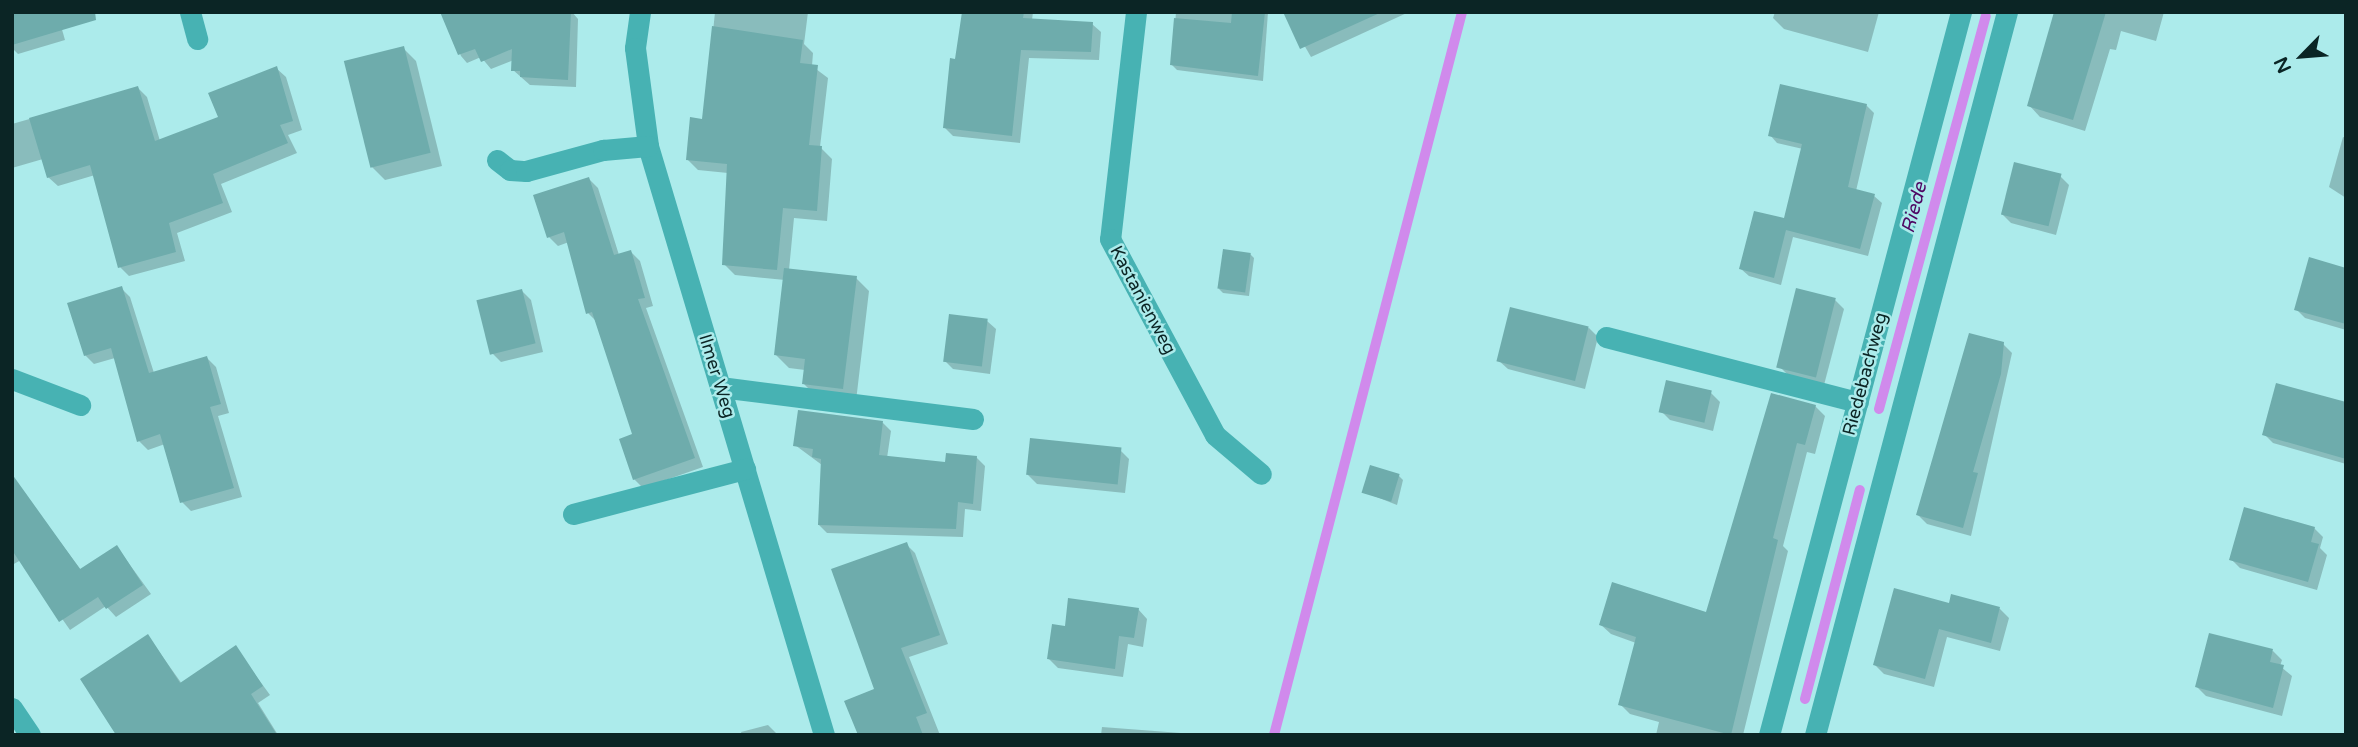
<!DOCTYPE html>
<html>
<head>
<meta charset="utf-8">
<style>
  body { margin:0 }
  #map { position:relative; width:2358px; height:747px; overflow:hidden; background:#acebeb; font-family:"Varela Round",sans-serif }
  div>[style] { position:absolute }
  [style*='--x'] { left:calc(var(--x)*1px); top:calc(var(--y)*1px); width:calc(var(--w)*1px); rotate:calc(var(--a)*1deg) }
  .shadow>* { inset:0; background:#0003 }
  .stream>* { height:10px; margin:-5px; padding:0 5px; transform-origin:5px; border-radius:5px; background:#d08aec }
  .building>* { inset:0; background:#6eacac; transform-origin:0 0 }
  .minor>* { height:21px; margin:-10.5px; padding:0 10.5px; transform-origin:10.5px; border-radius:10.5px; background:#47b2b3 }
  span { translate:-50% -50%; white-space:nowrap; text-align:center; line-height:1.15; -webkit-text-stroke:5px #acebeb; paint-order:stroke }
  .street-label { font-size:18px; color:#0b2525 }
  .water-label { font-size:19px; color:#4e0763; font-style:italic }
  .frame { position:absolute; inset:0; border:14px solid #0b2525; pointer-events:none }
  .north { position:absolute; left:2267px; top:21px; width:70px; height:70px; -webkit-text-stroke:5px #acebeb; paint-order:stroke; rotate:245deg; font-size:19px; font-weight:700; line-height:28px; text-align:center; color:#0b2525 }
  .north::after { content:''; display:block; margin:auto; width:24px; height:32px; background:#0b2525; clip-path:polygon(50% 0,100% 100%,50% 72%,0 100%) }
</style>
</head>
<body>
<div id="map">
  <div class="shadow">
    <i style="clip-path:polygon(12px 12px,57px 12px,65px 40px,18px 54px,12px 48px)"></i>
    <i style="clip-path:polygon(442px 12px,572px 12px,578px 19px,576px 87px,530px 85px,513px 70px,514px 60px,491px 69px,481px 57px,467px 63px,461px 56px,484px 47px,461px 56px)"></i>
    <i style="clip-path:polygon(715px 12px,808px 12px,804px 44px,813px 53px,812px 66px,828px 78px,820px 147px,832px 159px,827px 221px,794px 218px,789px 270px,856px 278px,869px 291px,856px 401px,816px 396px,803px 383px,805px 370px,789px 368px,776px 355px,785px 280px,735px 275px,724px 264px,728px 173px,698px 170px,687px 159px,704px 121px)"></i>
    <i style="clip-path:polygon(963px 12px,1033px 12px,1032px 20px,1092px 24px,1101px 32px,1099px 60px,1029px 58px,1020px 143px,953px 136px,945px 128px)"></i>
    <i style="clip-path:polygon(1176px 12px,1268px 12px,1263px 81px,1177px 70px,1172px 65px)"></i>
    <i style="clip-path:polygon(1285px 12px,1409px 12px,1311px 57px)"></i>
    <i style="clip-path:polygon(1775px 12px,1879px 12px,1868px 52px,1784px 29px,1773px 18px)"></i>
    <i style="clip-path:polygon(2055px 12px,2164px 12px,2156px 41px,2121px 31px,2116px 50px,2110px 49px,2085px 131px,2040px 117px,2029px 105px)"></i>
    <i style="clip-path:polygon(403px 48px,416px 61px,442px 166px,385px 180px,372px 167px)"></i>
    <i style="clip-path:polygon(276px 68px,286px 77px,302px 130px,288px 135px,297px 153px,221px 184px,232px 212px,177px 233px,185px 261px,129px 276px,120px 267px,95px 175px,58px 186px,48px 177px,43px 159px,12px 168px,12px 124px,138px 88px,147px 97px,160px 141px,220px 118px)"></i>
    <i style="clip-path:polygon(1866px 105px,1874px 113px,1856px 191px,1874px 196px,1882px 203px,1868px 256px,1793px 237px,1781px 285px,1749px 276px,1741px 269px,1785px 220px,1803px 149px,1777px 143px,1770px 135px)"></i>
    <i style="clip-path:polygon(2343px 137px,2346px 138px,2346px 198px,2329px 187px)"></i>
    <i style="clip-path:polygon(2060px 176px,2069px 185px,2056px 235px,2011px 223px,2002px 214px)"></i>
    <i style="clip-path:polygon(589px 179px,598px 188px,619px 255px,631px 252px,640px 261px,653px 306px,646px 308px,703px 467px,643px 488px,634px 479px,635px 436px,597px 322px,588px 313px,569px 242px,558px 246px,549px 237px)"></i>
    <i style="clip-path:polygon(1250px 254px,1254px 258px,1249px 296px,1223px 293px,1219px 289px)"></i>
    <i style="clip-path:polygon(2346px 270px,2346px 330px,2305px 318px,2296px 309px)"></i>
    <i style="clip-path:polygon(121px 288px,130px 297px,154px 373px,207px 358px,216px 367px,229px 413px,218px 416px,242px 497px,191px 511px,182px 502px,165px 444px,148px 450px,139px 441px,115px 358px,94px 364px,85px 355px)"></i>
    <i style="clip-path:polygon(522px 291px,531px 300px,543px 352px,501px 362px,492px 353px)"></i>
    <i style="clip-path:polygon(1835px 300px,1844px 309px,1824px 385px,1789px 376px,1780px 367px)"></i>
    <i style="clip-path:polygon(987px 321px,996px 329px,990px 374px,953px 369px,945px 361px)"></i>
    <i style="clip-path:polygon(1589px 328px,1598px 337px,1585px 389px,1508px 369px,1498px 360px)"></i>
    <i style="clip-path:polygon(2003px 344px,2012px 353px,1971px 536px,1927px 524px,1918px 515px)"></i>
    <i style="clip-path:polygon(1711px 393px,1720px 402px,1713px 431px,1670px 420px,1661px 411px)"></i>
    <i style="clip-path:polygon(2346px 404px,2346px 464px,2273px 443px,2264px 434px)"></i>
    <i style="clip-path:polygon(1815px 406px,1825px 416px,1815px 454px,1807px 452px,1783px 546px,1788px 551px,1743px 735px,1656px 735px,1659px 722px,1630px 714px,1620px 704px,1636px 643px,1611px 634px,1600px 624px,1708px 614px)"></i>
    <i style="clip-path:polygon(883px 423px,891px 431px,887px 458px,946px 464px,976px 457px,985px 466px,981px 511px,965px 509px,963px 537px,827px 533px,819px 525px,822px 465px,795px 445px)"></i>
    <i style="clip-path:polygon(1120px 450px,1129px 459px,1125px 493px,1037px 484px,1028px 475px)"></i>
    <i style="clip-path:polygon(1399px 476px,1403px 480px,1397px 505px,1364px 492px)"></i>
    <i style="clip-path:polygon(19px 487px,81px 570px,117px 547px,151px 594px,116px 617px,106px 606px,70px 630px,21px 560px,12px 565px,12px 492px)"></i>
    <i style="clip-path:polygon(2314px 528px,2323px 537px,2320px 548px,2327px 555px,2317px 590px,2240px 568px,2231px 559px)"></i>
    <i style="clip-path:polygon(906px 544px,915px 553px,948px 644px,909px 657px,940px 735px,860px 735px,876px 690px)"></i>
    <i style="clip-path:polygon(1952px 596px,2000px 609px,2009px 618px,2000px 651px,1947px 637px,1934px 687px,1884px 674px,1875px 665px,1950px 605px)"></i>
    <i style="clip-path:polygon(1138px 609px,1147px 619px,1143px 647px,1128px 644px,1123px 677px,1058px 668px,1049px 659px,1066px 628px)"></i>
    <i style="clip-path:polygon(148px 636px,182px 684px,236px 648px,270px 695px,258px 703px,278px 735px,118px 735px)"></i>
    <i style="clip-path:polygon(2273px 651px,2282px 660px,2280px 666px,2292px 676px,2282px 716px,2206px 696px,2197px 687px)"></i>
    <i style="clip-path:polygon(768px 725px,778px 735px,742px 735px,741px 732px)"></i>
    <i style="clip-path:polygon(1102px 727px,1194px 734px,1195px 735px,1101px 735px)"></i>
  </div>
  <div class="stream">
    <i style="--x:1879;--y:409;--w:407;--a:-74.8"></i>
    <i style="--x:1805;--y:699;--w:216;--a:-75.3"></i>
    <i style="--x:1274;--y:735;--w:747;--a:-75.42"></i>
  </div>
  <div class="building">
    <i style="clip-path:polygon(12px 12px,95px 12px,96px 20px,12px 45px)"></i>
    <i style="clip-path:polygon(440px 12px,571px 12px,568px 80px,520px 77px,520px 71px,511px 71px,512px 49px,481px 62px,475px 49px,458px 55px)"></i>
    <i style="clip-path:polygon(962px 12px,1024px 12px,1023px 18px,1093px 22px,1091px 52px,1021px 50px,1012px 136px,943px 128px,950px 58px,955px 59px)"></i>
    <i style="clip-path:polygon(1232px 12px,1265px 12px,1258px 76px,1170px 65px,1174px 18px,1231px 23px)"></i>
    <i style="clip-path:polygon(1283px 12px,1382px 12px,1300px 49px)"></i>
    <i style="clip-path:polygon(2054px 12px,2106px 12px,2073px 120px,2027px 106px)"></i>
    <i style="clip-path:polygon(712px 26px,803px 40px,800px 63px,818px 65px,809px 145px,822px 146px,817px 211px,783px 208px,777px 270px,722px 265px,727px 164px,686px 160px,690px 117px,702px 119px)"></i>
    <i style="left:404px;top:46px;width:110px;height:62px;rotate:76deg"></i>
    <i style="clip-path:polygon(277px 66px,293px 121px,280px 125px,288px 143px,213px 174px,223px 203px,169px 223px,176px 252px,118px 268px,90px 165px,47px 178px,29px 118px,138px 86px,155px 141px,218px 117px,208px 93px)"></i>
    <i style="clip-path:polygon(1780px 84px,1867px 104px,1848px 187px,1875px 194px,1860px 249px,1786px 230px,1774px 278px,1739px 269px,1754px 211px,1784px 218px,1802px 144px,1768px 136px)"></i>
    <i style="left:2014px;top:162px;width:49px;height:54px;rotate:14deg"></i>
    <i style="clip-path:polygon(589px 177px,614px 255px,631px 250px,645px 298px,638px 299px,695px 458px,633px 480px,619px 439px,632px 434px,592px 312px,586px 314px,564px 232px,547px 238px,533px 195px)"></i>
    <i style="left:1223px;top:249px;width:28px;height:40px;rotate:8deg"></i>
    <i style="clip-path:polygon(2309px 257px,2346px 268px,2346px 324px,2294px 310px)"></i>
    <i style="clip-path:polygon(784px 268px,857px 276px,843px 389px,802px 384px,805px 359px,774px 355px)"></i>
    <i style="clip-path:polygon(122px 286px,149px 373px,207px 356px,221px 404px,210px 407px,234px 488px,180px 503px,160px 434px,137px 442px,111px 348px,84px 356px,67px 303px)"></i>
    <i style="left:1796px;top:288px;width:41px;height:82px;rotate:14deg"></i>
    <i style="left:522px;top:289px;width:56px;height:47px;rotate:76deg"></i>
    <i style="left:1510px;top:307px;width:81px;height:56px;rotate:14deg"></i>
    <i style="left:949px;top:314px;width:39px;height:48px;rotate:7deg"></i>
    <i style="clip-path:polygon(1969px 333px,2004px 342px,2001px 374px,1973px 472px,1978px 473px,1963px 528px,1916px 515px)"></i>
    <i style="left:1666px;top:380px;width:47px;height:33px;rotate:13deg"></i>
    <i style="clip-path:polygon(2276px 383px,2346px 402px,2346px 459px,2262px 435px)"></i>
    <i style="clip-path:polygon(1771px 393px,1816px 405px,1805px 445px,1797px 443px,1773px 538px,1778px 540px,1731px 735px,1618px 705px,1636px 637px,1599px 625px,1612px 582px,1706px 612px)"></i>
    <i style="clip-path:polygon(798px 410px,883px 421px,879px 455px,945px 462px,946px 453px,977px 456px,973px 504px,958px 502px,956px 529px,818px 525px,821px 459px,812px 457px,813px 449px,793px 446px)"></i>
    <i style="left:1030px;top:438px;width:92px;height:37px;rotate:6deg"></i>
    <i style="left:1370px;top:465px;width:31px;height:29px;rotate:17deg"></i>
    <i style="clip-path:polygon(12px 474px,80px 569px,117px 545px,143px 585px,106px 609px,98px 597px,59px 622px,12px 550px)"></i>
    <i style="clip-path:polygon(2244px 507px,2315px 527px,2311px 542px,2319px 544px,2308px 582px,2229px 560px)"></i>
    <i style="clip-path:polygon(907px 542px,940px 635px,901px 648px,927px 713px,916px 717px,923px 735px,858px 735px,844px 701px,874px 689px,831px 569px)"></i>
    <i style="clip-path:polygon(1894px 588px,1949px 603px,1951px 594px,2000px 607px,1991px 643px,1939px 629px,1925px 679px,1873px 665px)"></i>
    <i style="clip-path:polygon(1068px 598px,1139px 608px,1134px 638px,1119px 636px,1115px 669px,1047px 659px,1052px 624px,1065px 626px)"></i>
    <i style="clip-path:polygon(2209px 633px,2273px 649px,2270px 662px,2284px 665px,2273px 708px,2195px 687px)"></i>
    <i style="clip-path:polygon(148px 634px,180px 683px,236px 645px,263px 686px,251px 694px,277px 735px,116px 735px,80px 679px)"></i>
  </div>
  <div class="minor">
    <i style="--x:190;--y:12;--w:28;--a:75"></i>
    <i style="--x:640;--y:12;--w:36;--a:98"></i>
    <i style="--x:635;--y:48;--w:99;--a:82.4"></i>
    <i style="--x:648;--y:146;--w:615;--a:73.36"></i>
    <i style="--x:1136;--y:12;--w:228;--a:96.5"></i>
    <i style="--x:1110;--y:239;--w:222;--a:61.8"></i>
    <i style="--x:1215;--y:435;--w:60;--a:40.3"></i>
    <i style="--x:497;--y:160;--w:16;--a:38"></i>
    <i style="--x:510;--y:170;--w:16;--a:4"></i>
    <i style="--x:526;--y:171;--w:80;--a:-15.3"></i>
    <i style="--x:603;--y:150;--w:45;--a:-5.1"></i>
    <i style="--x:1606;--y:337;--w:260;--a:14.5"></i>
    <i style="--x:12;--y:379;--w:73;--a:20.9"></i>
    <i style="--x:720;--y:387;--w:255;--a:7.2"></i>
    <i style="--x:573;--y:514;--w:178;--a:-14.7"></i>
    <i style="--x:12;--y:708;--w:32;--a:56"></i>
    <i style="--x:1769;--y:735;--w:748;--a:-75.13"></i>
    <i style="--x:1815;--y:735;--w:748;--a:-75.13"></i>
  </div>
  <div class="street-label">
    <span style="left:1143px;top:300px;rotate:62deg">Kastanienweg</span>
    <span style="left:1865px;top:374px;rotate:-75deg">Riedebachweg</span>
    <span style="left:717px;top:376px;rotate:73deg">Ilmer Weg</span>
  </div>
  <div class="water-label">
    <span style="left:1915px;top:208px;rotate:-75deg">Riede</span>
  </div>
  <div class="frame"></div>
  <div class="north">N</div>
</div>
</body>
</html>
